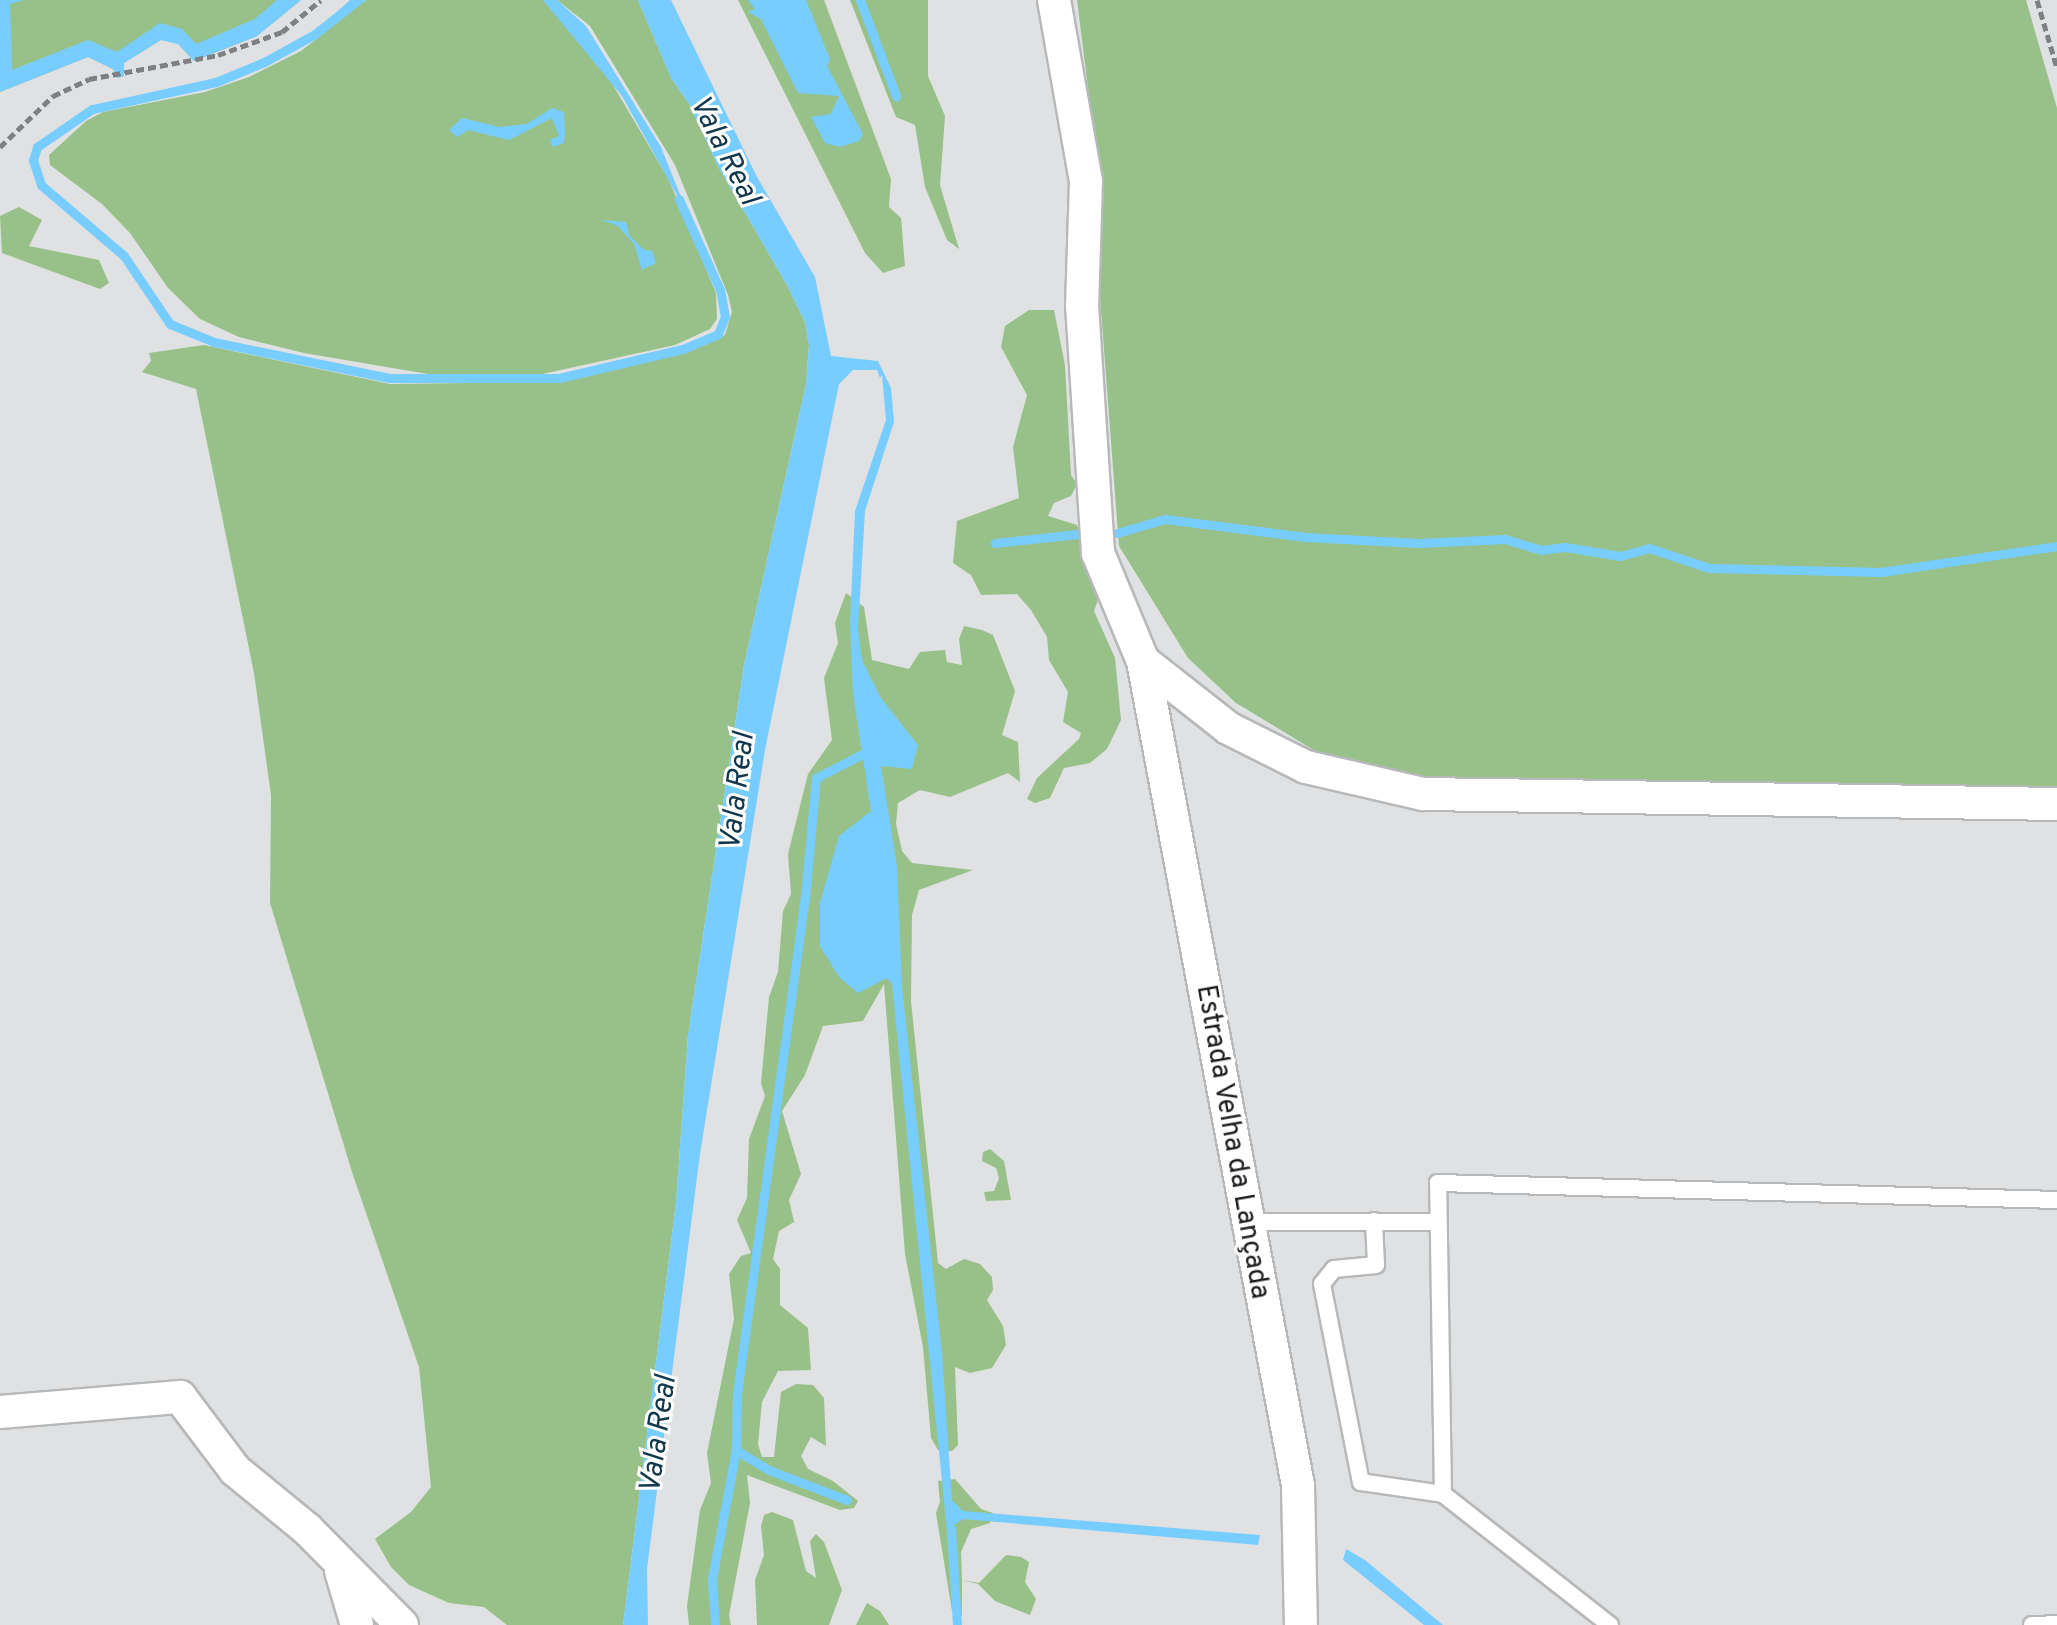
<!DOCTYPE html>
<html>
<head>
<meta charset="utf-8">
<style>
  body { margin:0 }
  #map { position:relative; width:2057px; height:1625px; overflow:hidden; background:#dfe1e2; font-family:Overpass,sans-serif }
  div>[style] { position:absolute }
  [style*='--x'] { left:calc(var(--x)*1px); top:calc(var(--y)*1px); width:calc(var(--w)*1px); rotate:calc(var(--a)*1deg) }
  .green>* { inset:0; background:#98c189 }
  .water>* { inset:0; background:#77cdff }
  .stream>* { height:9px; margin:-4.5px; padding:0 4.5px; transform-origin:4.5px; border-radius:4.5px; background:#77cdff }
  .path>* { height:5px; margin-top:-2.5px; transform-origin:0; background:repeating-linear-gradient(90deg,#7f8081 0 8px,transparent 0 12px) }
  .roads { filter:drop-shadow(2px 0 #b7b8b9) drop-shadow(-2px 0 #b7b8b9) drop-shadow(0 2px #b7b8b9) drop-shadow(0 -2px #b7b8b9) }
  .service>* { height:16px; margin:-8px; padding:0 8px; transform-origin:8px; border-radius:8px; background:#fff }
  .minor>* { height:32px; margin:-16px; padding:0 16px; transform-origin:16px; border-radius:16px; background:#fff }
  span { translate:-50% -50%; white-space:nowrap; text-align:center; line-height:1.15; -webkit-text-stroke:6px #fff; paint-order:stroke }
  .street-label { font-size:28px; color:#1c1c1d }
  .water-label { font-size:30px; color:#11374c; font-style:italic }
</style>
</head>
<body>
<div id="map">
  <div class="green">
    <i style="clip-path:polygon(0 0,301px 0,257px 36px,194px 61px,178px 44px,161px 40px,124px 63px,124px 76px,117px 78px,113px 69px,88px 57px,0 92px)"></i>
    <i style="clip-path:polygon(366px 0,543px 0,603px 68px,669px 180px,716px 293px,717px 319px,710px 329px,675px 345px,538px 375px,428px 374px,304px 353px,239px 337px,200px 319px,168px 288px,130px 233px,102px 204px,50px 165px,49px 155px,86px 121px,103px 112px,205px 92px,249px 77px,301px 51px)"></i>
    <i style="clip-path:polygon(557px 0,638px 0,671px 78px,690px 105px,718px 166px,787px 285px,805px 322px,809px 345px,806px 384px,744px 665px,688px 1035px,676px 1203px,623px 1625px,507px 1625px,484px 1607px,449px 1603px,409px 1585px,391px 1567px,375px 1539px,411px 1512px,431px 1487px,419px 1367px,352px 1172px,270px 903px,271px 795px,254px 673px,196px 389px,142px 372px,151px 361px,149px 353px,204px 345px,390px 384px,562px 382px,685px 353px,725px 335px,732px 312px,728px 295px,675px 165px,590px 26px)"></i>
    <i style="clip-path:polygon(738px 0,824px 0,891px 179px,889px 207px,901px 218px,905px 266px,883px 273px,865px 253px)"></i>
    <i style="clip-path:polygon(850px 0,928px 0,928px 76px,945px 116px,940px 185px,959px 249px,947px 240px,925px 187px,915px 125px,896px 117px)"></i>
    <i style="clip-path:polygon(1077px 0,2026px 0,2057px 108px,2057px 795px,1431px 782px,1340px 766px,1236px 703px,1188px 658px,1119px 546px,1100px 297px,1099px 175px)"></i>
    <i style="clip-path:polygon(19px 207px,42px 220px,29px 246px,99px 260px,109px 283px,100px 289px,2px 253px,0 216px)"></i>
    <i style="clip-path:polygon(1029px 310px,1054px 310px,1065px 365px,1071px 475px,1077px 484px,1071px 496px,1054px 503px,1048px 516px,1077px 525px,1085px 543px,1099px 597px,1094px 611px,1115px 658px,1121px 720px,1107px 749px,1090px 763px,1064px 768px,1050px 798px,1035px 803px,1027px 799px,1037px 778px,1079px 739px,1081px 733px,1063px 722px,1068px 692px,1049px 660px,1047px 637px,1031px 610px,1017px 594px,981px 595px,971px 575px,953px 563px,957px 521px,1019px 498px,1013px 447px,1027px 395px,1001px 347px,1005px 326px)"></i>
    <i style="clip-path:polygon(846px 593px,864px 607px,872px 660px,909px 669px,920px 652px,945px 650px,947px 662px,962px 665px,959px 639px,964px 626px,982px 630px,993px 635px,1015px 691px,1002px 735px,1018px 742px,1020px 782px,1008px 773px,950px 797px,920px 790px,898px 803px,896px 824px,902px 851px,912px 863px,973px 870px,919px 890px,912px 915px,911px 1001px,938px 1263px,946px 1269px,964px 1259px,980px 1264px,992px 1277px,993px 1290px,987px 1300px,1003px 1326px,1006px 1345px,992px 1368px,970px 1373px,955px 1367px,958px 1445px,952px 1451px,938px 1450px,931px 1438px,923px 1347px,905px 1254px,884px 984px,863px 1021px,823px 1026px,805px 1075px,782px 1111px,801px 1174px,789px 1200px,794px 1222px,779px 1231px,773px 1259px,780px 1269px,780px 1305px,808px 1328px,811px 1370px,778px 1371px,762px 1402px,758px 1444px,762px 1457px,774px 1457px,781px 1392px,796px 1384px,813px 1385px,824px 1398px,826px 1446px,811px 1437px,801px 1456px,808px 1469px,833px 1481px,858px 1501px,854px 1508px,840px 1510px,747px 1475px,750px 1503px,729px 1615px,731px 1625px,689px 1625px,687px 1606px,700px 1510px,711px 1483px,707px 1453px,734px 1319px,729px 1274px,741px 1256px,751px 1253px,737px 1220px,747px 1198px,749px 1139px,765px 1096px,761px 1083px,769px 997px,778px 972px,783px 911px,791px 894px,788px 854px,808px 774px,832px 740px,824px 678px,838px 643px,835px 623px)"></i>
    <i style="clip-path:polygon(990px 1149px,1004px 1161px,1011px 1200px,986px 1201px,984px 1192px,994px 1191px,999px 1178px,996px 1168px,982px 1161px,983px 1152px)"></i>
    <i style="clip-path:polygon(955px 1479px,981px 1509px,993px 1513px,990px 1523px,971px 1529px,961px 1552px,962px 1580px,979px 1583px,1006px 1555px,1021px 1557px,1029px 1562px,1025px 1582px,1036px 1599px,1030px 1615px,995px 1601px,978px 1584px,962px 1580px,962px 1616px,952px 1611px,936px 1513px,940px 1502px,938px 1481px)"></i>
    <i style="clip-path:polygon(772px 1512px,793px 1520px,806px 1571px,816px 1578px,810px 1541px,816px 1534px,824px 1542px,842px 1590px,829px 1625px,757px 1625px,755px 1580px,764px 1555px,761px 1526px,764px 1515px)"></i>
    <i style="clip-path:polygon(867px 1603px,880px 1611px,889px 1625px,856px 1625px)"></i>
  </div>
  <div class="water">
    <i style="clip-path:polygon(0 0,24px 0,10px 4px,12px 70px,88px 40px,117px 52px,160px 23px,182px 29px,196px 44px,255px 19px,277px 0,301px 0,257px 36px,194px 61px,178px 44px,161px 40px,124px 63px,124px 76px,117px 78px,113px 69px,88px 57px,0 92px)"></i>
    <i style="clip-path:polygon(350px 0,366px 0,340px 20px,327px 21px)"></i>
    <i style="clip-path:polygon(543px 0,557px 0,586px 26px,661px 147px,689px 217px,622px 96px)"></i>
    <i style="clip-path:polygon(638px 0,671px 0,757px 177px,815px 277px,831px 356px,878px 361px,891px 388px,894px 422px,865px 511px,858px 630px,862px 660px,881px 698px,918px 745px,912px 769px,881px 766px,897px 866px,902px 987px,942px 1353px,952px 1500px,963px 1511px,1260px 1535px,1258px 1545px,963px 1519px,953px 1526px,955px 1548px,947px 1531px,892px 984px,887px 978px,858px 993px,839px 977px,820px 946px,820px 903px,839px 836px,871px 811px,853px 694px,850px 622px,855px 511px,886px 420px,882px 375px,880px 378px,877px 370px,853px 370px,839px 384px,765px 750px,700px 1154px,647px 1569px,648px 1625px,623px 1625px,676px 1203px,688px 1035px,744px 665px,806px 384px,809px 345px,805px 322px,787px 285px,718px 166px,690px 105px,671px 78px)"></i>
    <i style="clip-path:polygon(748px 0,806px 0,830px 59px,827px 66px,863px 134px,859px 141px,840px 147px,825px 143px,811px 117px,831px 114px,839px 96px,798px 93px,761px 19px,748px 12px,755px 9px)"></i>
    <i style="clip-path:polygon(552px 108px,564px 112px,565px 133px,564px 143px,553px 147px,550px 140px,559px 136px,552px 118px,509px 140px,468px 130px,457px 137px,449px 130px,462px 118px,500px 127px,527px 124px)"></i>
    <i style="clip-path:polygon(602px 220px,626px 222px,629px 235px,644px 250px,652px 251px,656px 263px,642px 270px,634px 244px,618px 226px)"></i>
    <i style="clip-path:polygon(1346px 1549px,1365px 1560px,1443px 1625px,1424px 1625px,1343px 1560px)"></i>
  </div>
  <div class="stream">
    <i style="--x:358;--y:0;--w:55;--a:141.7"></i>
    <i style="--x:315;--y:34;--w:58;--a:151.2"></i>
    <i style="--x:264;--y:62;--w:52;--a:157.4"></i>
    <i style="--x:216;--y:82;--w:127;--a:167.7"></i>
    <i style="--x:92;--y:109;--w:67;--a:145.4"></i>
    <i style="--x:37;--y:147;--w:14;--a:107"></i>
    <i style="--x:33;--y:160;--w:26;--a:72"></i>
    <i style="--x:41;--y:185;--w:109;--a:40.5"></i>
    <i style="--x:124;--y:256;--w:82;--a:55.9"></i>
    <i style="--x:170;--y:324;--w:48;--a:22.2"></i>
    <i style="--x:214;--y:342;--w:179;--a:11.6"></i>
    <i style="--x:389;--y:378;--w:170;--a:0"></i>
    <i style="--x:559;--y:378;--w:127;--a:-13.2"></i>
    <i style="--x:683;--y:349;--w:38;--a:-23"></i>
    <i style="--x:718;--y:334;--w:18;--a:-68"></i>
    <i style="--x:725;--y:317;--w:27;--a:-100"></i>
    <i style="--x:720;--y:290;--w:100;--a:-114.3"></i>
    <i style="--x:860;--y:0;--w:103;--a:69.4"></i>
    <i style="--x:1117;--y:533;--w:50;--a:-16.3"></i>
    <i style="--x:1165;--y:519;--w:142;--a:7.3"></i>
    <i style="--x:1306;--y:537;--w:113;--a:3"></i>
    <i style="--x:1419;--y:543;--w:86;--a:-2.7"></i>
    <i style="--x:1505;--y:539;--w:38;--a:17"></i>
    <i style="--x:1541;--y:550;--w:24;--a:-7"></i>
    <i style="--x:1565;--y:547;--w:56;--a:9.3"></i>
    <i style="--x:1620;--y:556;--w:30;--a:-15"></i>
    <i style="--x:1649;--y:548;--w:63;--a:18.4"></i>
    <i style="--x:1709;--y:568;--w:172;--a:1.3"></i>
    <i style="--x:1881;--y:572;--w:178;--a:-8.4"></i>
    <i style="--x:995;--y:543;--w:83;--a:-6.2"></i>
    <i style="--x:847;--y:1500;--w:84;--a:-159"></i>
    <i style="--x:769;--y:1470;--w:39;--a:-149"></i>
    <i style="--x:736;--y:1450;--w:57;--a:-89"></i>
    <i style="--x:737;--y:1393;--w:500;--a:-82.2"></i>
    <i style="--x:805;--y:898;--w:121;--a:-84.8"></i>
    <i style="--x:816;--y:778;--w:63;--a:-27.4"></i>
    <i style="--x:951;--y:1529;--w:96;--a:86.4"></i>
    <i style="--x:715;--y:1625;--w:46;--a:-93.7"></i>
    <i style="--x:712;--y:1579;--w:131;--a:-79.5"></i>
  </div>
  <div class="path">
    <i style="--x:2037;--y:0;--w:71;--a:73.6"></i>
    <i style="--x:0;--y:147;--w:74;--a:-43.9"></i>
    <i style="--x:53;--y:96;--w:40;--a:-25"></i>
    <i style="--x:89;--y:79;--w:131;--a:-10.5"></i>
    <i style="--x:218;--y:55;--w:68;--a:-19.8"></i>
    <i style="--x:282;--y:32;--w:50;--a:-39.4"></i>
  </div>
  <div class="roads">
    <div class="service">
      <i style="--x:1374;--y:1221;--w:44;--a:87.4"></i>
      <i style="--x:1376;--y:1265;--w:42;--a:174.6"></i>
      <i style="--x:1334;--y:1269;--w:19;--a:129"></i>
      <i style="--x:1322;--y:1284;--w:202;--a:78.9"></i>
      <i style="--x:1361;--y:1482;--w:83;--a:8.3"></i>
      <i style="--x:1246;--y:1222;--w:191;--a:0"></i>
      <i style="--x:1610;--y:1625;--w:212;--a:-141.9"></i>
      <i style="--x:1443;--y:1494;--w:311;--a:-90.9"></i>
      <i style="--x:1438;--y:1183;--w:619;--a:1.57"></i>
      <i style="--x:2032;--y:1625;--w:25;--a:-2"></i>
    </div>
    <div class="minor">
      <i style="--x:1054;--y:0;--w:184;--a:80"></i>
      <i style="--x:1086;--y:181;--w:124;--a:91.8"></i>
      <i style="--x:1082;--y:305;--w:249;--a:86.3"></i>
      <i style="--x:1098;--y:553;--w:117;--a:67.4"></i>
      <i style="--x:1143;--y:661;--w:108;--a:38.2"></i>
      <i style="--x:1228;--y:728;--w:87;--a:26.6"></i>
      <i style="--x:1306;--y:767;--w:120;--a:13"></i>
      <i style="--x:1423;--y:794;--w:634;--a:0.9"></i>
      <i style="--x:1143;--y:661;--w:838;--a:79.35"></i>
      <i style="--x:1298;--y:1485;--w:140;--a:88.8"></i>
      <i style="--x:0;--y:1412;--w:181;--a:-4.8"></i>
      <i style="--x:180;--y:1397;--w:91;--a:53"></i>
      <i style="--x:235;--y:1470;--w:93;--a:39.3"></i>
      <i style="--x:307;--y:1529;--w:135;--a:45.3"></i>
      <i style="--x:341;--y:1571;--w:56;--a:73.5"></i>
    </div>
  </div>
  <div class="street-label">
    <span style="left:1232px;top:1142px;rotate:80deg">Estrada Velha da Lançada</span>
  </div>
  <div class="water-label">
    <span style="left:723px;top:151px;rotate:63deg">Vala Real</span>
    <span style="left:739px;top:792px;rotate:-83deg">Vala Real</span>
    <span style="left:660px;top:1435px;rotate:-82deg">Vala Real</span>
  </div>
</div>
</body>
</html>
